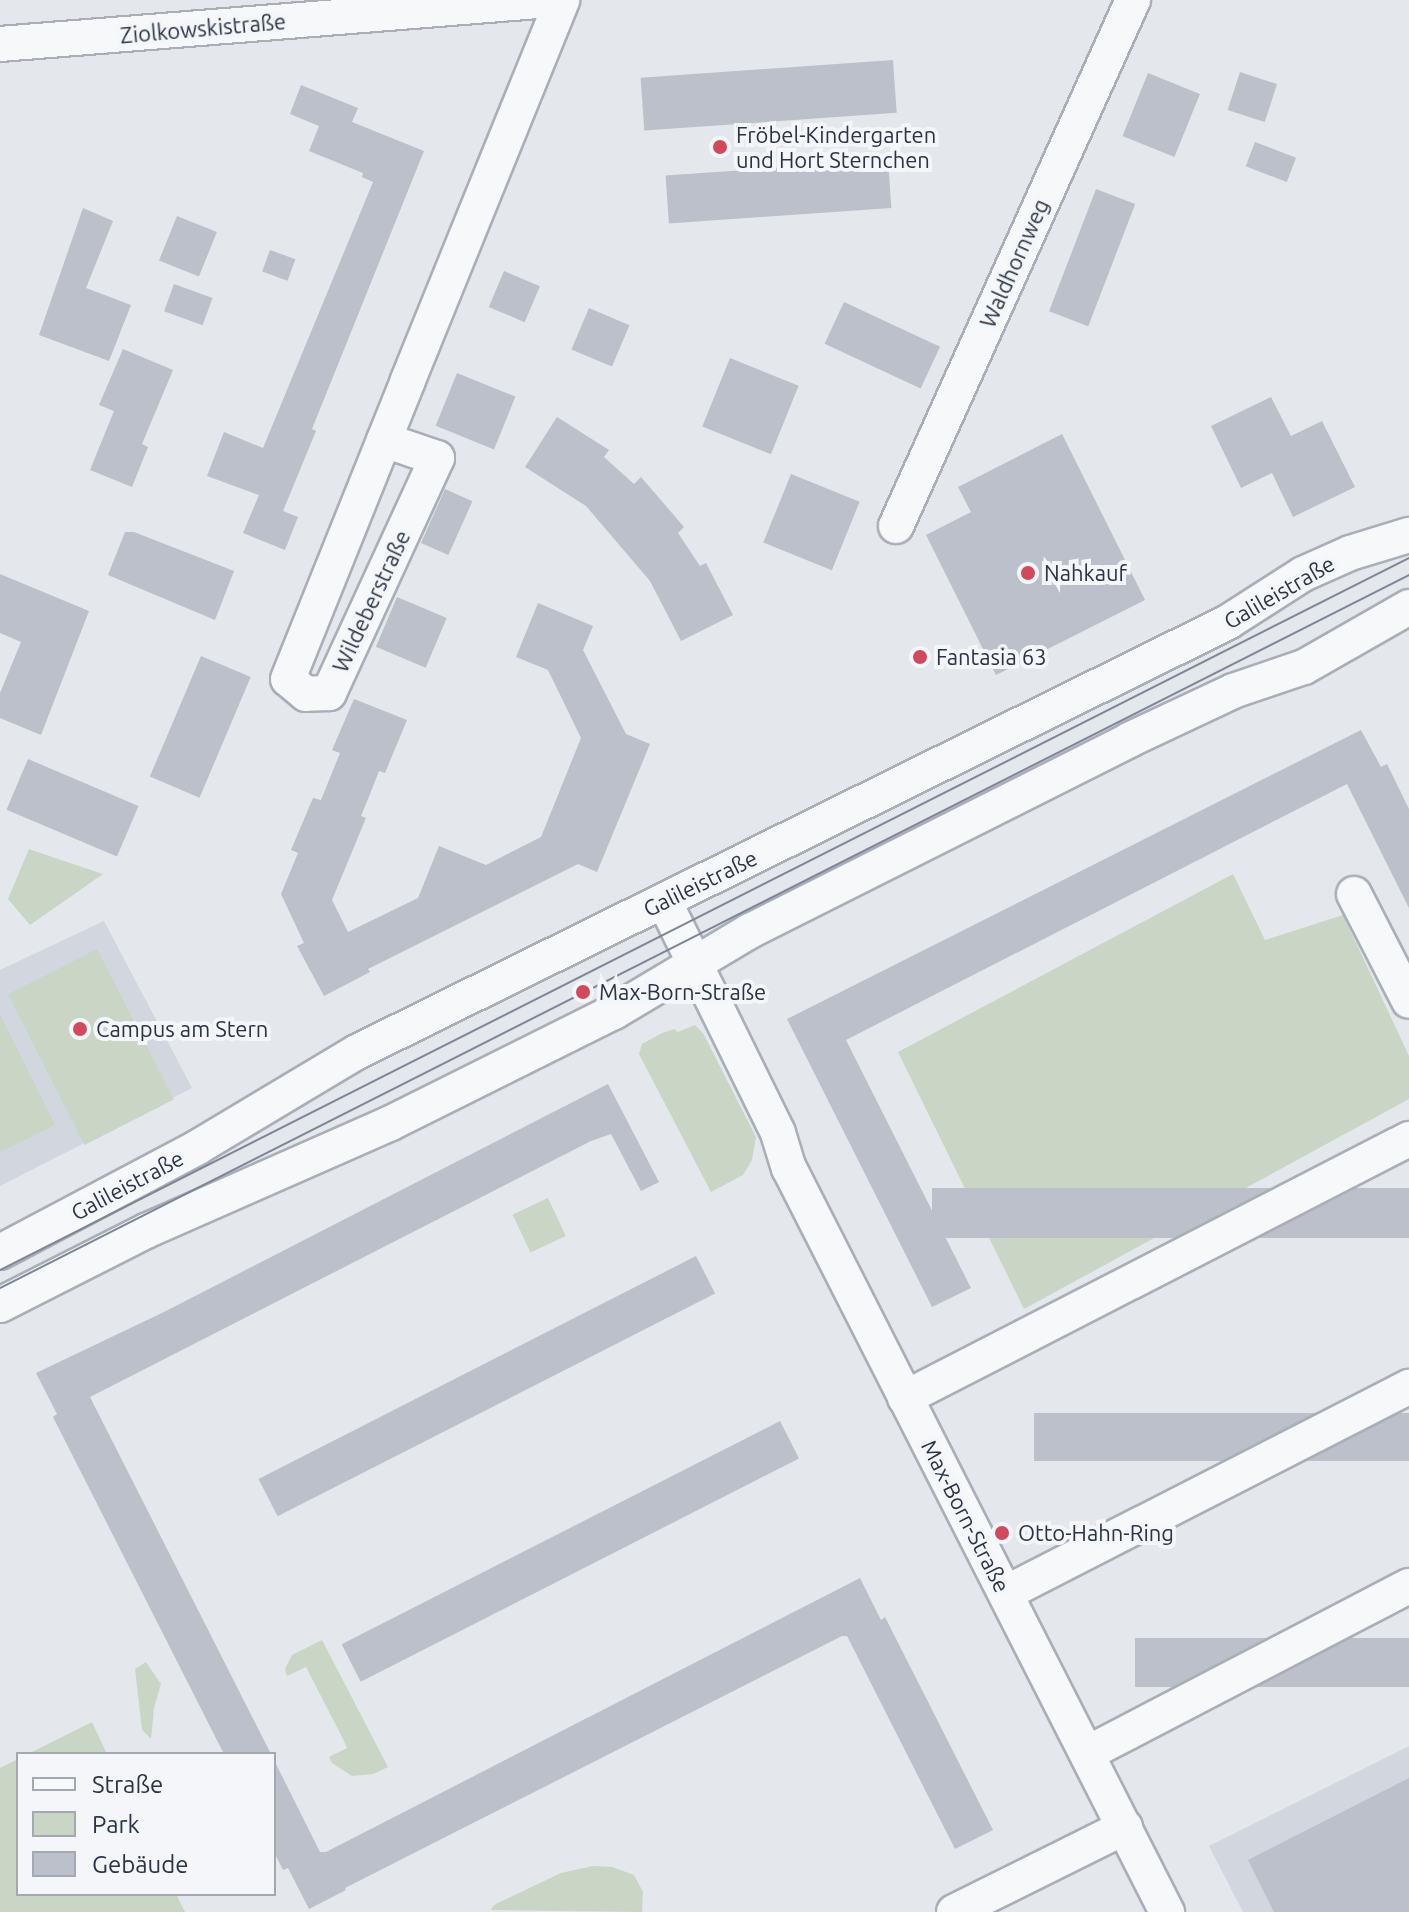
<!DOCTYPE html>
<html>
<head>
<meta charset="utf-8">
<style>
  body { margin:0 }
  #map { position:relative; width:1409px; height:1912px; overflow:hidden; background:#e4e7ec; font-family:Ubuntu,sans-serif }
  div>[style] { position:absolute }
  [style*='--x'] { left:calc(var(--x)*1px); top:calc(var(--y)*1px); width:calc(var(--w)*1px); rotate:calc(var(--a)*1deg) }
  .built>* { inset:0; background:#d2d6de }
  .green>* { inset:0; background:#c9d6c5; transform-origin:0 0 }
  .building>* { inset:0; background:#bbc0ca; transform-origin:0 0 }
  .roads { filter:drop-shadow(2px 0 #a9aeb7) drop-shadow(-2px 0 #a9aeb7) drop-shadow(0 2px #a9aeb7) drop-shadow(0 -2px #a9aeb7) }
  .minor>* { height:34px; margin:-17px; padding:0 17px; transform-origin:17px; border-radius:17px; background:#f7f8fa }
  .tram>* { height:2px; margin:-1px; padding:0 1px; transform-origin:1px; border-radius:1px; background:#7d8696 }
  .dots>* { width:22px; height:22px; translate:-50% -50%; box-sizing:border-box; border:4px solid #f4f6f9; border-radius:50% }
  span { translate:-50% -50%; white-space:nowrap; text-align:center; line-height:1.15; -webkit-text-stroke:8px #f4f6f9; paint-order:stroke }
  .street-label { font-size:22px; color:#2b3445 }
  .poi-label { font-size:22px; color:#2b3445 }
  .left { translate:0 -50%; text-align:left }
  .legend { position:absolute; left:16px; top:1752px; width:260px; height:144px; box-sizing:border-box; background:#f4f6f9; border:2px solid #a4a8b1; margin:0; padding:10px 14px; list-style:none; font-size:24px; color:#2b3445 }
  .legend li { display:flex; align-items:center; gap:16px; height:40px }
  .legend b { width:40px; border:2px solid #a4a8b1 }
</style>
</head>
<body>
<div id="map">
  <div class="built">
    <i style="clip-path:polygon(104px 921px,192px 1088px,0 1186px,0 970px)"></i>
    <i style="clip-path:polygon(1409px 1746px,1409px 1912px,1243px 1912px,1209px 1846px)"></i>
  </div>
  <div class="green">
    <i style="clip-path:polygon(29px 849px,58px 859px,103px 874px,30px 925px,8px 899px)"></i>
    <i style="clip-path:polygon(1233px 874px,1265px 940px,1343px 915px,1409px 1056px,1409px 1099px,1024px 1309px,898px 1052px)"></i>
    <i style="left:97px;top:949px;width:169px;height:100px;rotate:63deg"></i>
    <i style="clip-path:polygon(0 1014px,55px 1125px,0 1152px)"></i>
    <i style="clip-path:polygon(695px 1025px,703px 1033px,756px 1137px,752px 1160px,743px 1175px,711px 1192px,639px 1054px,642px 1044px,662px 1033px,674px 1029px,678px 1032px)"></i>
    <i style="left:548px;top:1198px;width:42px;height:39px;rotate:65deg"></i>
    <i style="clip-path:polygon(322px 1640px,388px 1767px,373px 1774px,352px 1776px,332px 1763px,329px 1757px,347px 1748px,343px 1739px,306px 1667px,287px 1676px,285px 1669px,292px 1655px)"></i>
    <i style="clip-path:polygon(146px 1662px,161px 1684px,154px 1708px,151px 1739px,142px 1730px,135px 1669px)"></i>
    <i style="clip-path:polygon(92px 1722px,107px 1754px,28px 1754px)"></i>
    <i style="clip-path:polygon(18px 1759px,18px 1894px,176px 1894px,185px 1912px,0 1912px,0 1768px)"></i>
    <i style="clip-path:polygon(593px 1866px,612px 1867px,634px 1875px,643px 1892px,642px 1912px,491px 1910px,494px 1905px,561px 1873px)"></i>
  </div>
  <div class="building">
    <i style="left:893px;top:60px;width:53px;height:253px;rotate:86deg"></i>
    <i style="left:1240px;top:72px;width:39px;height:40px;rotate:18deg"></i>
    <i style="left:1148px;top:73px;width:56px;height:68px;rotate:22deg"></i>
    <i style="clip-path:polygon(301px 85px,358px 108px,352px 122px,424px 151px,312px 429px,316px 431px,283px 511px,298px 517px,285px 550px,243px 533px,259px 495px,207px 476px,224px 432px,263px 448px,373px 182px,362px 177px,363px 173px,309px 151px,319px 126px,290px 114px)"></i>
    <i style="left:1255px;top:142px;width:44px;height:26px;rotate:21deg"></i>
    <i style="left:888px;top:160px;width:48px;height:223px;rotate:86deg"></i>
    <i style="left:1096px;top:189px;width:42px;height:131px;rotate:21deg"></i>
    <i style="clip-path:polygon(83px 208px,113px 221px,86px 288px,131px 305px,109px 361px,39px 335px)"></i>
    <i style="left:177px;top:216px;width:43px;height:48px;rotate:22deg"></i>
    <i style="left:270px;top:250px;width:27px;height:23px;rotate:20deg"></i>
    <i style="left:504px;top:271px;width:39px;height:39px;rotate:23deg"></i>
    <i style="left:174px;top:284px;width:41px;height:29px;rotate:20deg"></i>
    <i style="left:844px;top:302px;width:106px;height:46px;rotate:25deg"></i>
    <i style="left:589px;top:308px;width:44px;height:45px;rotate:23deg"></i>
    <i style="clip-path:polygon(123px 349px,173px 370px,142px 444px,148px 447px,132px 487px,90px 470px,114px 411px,99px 405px)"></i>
    <i style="left:730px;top:358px;width:74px;height:74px;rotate:22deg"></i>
    <i style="left:457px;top:373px;width:63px;height:57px;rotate:22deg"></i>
    <i style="clip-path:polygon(1271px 397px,1291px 436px,1322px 421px,1355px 487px,1293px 517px,1272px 473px,1241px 488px,1211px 426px)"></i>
    <i style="clip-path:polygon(557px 417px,609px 450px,604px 457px,634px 484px,641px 477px,684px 527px,678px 533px,700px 566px,706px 563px,733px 615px,681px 641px,650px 581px,586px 506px,525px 467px)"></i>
    <i style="clip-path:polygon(1062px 434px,1145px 600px,996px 675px,926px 535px,971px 512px,958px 487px)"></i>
    <i style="left:791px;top:474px;width:74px;height:74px;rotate:22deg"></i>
    <i style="left:445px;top:489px;width:30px;height:59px;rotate:24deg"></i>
    <i style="clip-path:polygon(125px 532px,134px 532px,234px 571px,215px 620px,108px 575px)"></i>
    <i style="clip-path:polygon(0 574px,89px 611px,41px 735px,0 718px,0 693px,21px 642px,0 633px)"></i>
    <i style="left:397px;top:597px;width:54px;height:54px;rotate:23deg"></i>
    <i style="clip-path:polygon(538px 603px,593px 626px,583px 650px,626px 734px,650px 744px,597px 872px,578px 864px,368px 969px,370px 972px,324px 996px,297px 946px,304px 943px,281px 894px,298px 853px,291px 850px,313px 798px,321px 800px,340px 753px,332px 750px,354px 699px,407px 720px,385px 773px,379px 771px,370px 794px,361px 816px,366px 818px,332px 900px,348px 932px,418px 898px,439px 846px,486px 865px,541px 837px,581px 738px,548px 670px,516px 657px)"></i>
    <i style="left:201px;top:656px;width:54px;height:131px;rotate:23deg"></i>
    <i style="clip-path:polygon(1361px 730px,1381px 767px,1387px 764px,1409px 809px,1409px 908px,1347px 784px,846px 1040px,971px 1288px,932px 1307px,787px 1019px)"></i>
    <i style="left:28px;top:759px;width:120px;height:55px;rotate:23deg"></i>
    <i style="clip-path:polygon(608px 1084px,659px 1182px,641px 1191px,611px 1134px,591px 1141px,90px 1397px,271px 1754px,224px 1754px,53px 1417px,57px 1414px,36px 1373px,164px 1312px)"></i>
    <i style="left:1409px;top:1188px;width:50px;height:477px;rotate:90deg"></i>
    <i style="left:696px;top:1256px;width:42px;height:491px;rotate:63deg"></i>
    <i style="left:1409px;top:1413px;width:48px;height:375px;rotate:90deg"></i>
    <i style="left:780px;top:1421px;width:42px;height:492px;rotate:63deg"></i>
    <i style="clip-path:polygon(860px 1578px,881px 1620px,885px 1617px,993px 1830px,955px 1849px,847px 1636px,842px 1636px,345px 1888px,346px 1890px,309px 1909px,288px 1868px,283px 1870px,274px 1852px,274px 1760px,320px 1852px,326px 1852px)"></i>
    <i style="left:1409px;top:1638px;width:49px;height:274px;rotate:90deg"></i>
    <i style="clip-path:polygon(1409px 1778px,1409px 1912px,1274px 1912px,1248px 1860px)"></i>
  </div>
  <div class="roads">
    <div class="minor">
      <i style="--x:0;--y:44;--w:552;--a:-4.57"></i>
      <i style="--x:384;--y:440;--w:56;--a:18.8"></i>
      <i style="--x:437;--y:458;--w:259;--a:114.7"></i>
      <i style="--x:329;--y:693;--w:23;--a:178"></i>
      <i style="--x:306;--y:694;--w:23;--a:-140"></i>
      <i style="--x:288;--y:679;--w:322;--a:-68.1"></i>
      <i style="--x:408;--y:380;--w:410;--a:-67.9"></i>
      <i style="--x:896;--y:526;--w:577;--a:-65.75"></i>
      <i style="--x:1354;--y:894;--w:120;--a:62.8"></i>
      <i style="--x:664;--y:901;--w:258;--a:63.8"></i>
      <i style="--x:778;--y:1133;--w:37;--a:73"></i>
      <i style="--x:789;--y:1168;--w:835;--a:63.07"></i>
      <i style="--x:0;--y:1252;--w:224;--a:-27.9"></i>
      <i style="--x:198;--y:1147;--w:185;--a:-30.9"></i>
      <i style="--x:357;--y:1052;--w:971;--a:-26.27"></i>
      <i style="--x:1228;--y:622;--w:89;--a:-32.6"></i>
      <i style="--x:1303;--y:574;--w:51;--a:-24.1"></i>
      <i style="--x:1350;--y:553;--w:62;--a:-17"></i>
      <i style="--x:0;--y:1305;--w:164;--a:-26.9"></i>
      <i style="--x:146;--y:1231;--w:268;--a:-23.8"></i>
      <i style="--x:391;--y:1123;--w:249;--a:-26.5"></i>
      <i style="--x:614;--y:1012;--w:158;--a:-30.8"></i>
      <i style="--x:750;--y:931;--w:424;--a:-26.7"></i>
      <i style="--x:1129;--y:740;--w:115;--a:-25.2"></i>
      <i style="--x:1233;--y:691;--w:75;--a:-18.7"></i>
      <i style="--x:1304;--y:667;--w:121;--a:-29.7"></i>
      <i style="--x:905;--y:1398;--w:567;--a:-27.2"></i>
      <i style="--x:1006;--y:1593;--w:453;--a:-27.1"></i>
      <i style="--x:1088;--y:1753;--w:362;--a:-27.5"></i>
      <i style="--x:954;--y:1912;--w:191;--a:-26.4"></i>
    </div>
  </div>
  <div class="tram">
    <i style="--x:0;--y:1270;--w:1579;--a:-26.81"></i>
    <i style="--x:0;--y:1288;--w:1579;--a:-26.84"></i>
  </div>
  <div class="dots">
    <i style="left:720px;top:147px;background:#d1495b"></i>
    <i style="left:1028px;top:573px;background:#d1495b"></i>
    <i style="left:920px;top:657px;background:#d1495b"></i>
    <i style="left:583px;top:992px;background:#d1495b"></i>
    <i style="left:80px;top:1029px;background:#d1495b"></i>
    <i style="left:1002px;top:1533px;background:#d1495b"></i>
  </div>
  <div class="street-label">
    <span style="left:203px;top:28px;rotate:-5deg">Ziolkowskistraße</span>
    <span style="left:1014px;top:263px;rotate:-66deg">Waldhornweg</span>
    <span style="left:1279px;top:592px;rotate:-30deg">Galileistraße</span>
    <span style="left:371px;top:601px;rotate:-65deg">Wildeberstraße</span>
    <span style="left:700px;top:883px;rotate:-26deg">Galileistraße</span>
    <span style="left:127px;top:1185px;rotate:-28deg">Galileistraße</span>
    <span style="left:966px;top:1516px;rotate:63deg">Max-Born-Straße</span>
  </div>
  <div class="poi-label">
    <span class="left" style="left:736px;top:147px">Fröbel-Kindergarten<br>und Hort Sternchen</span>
    <span class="left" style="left:1044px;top:573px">Nahkauf</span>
    <span class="left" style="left:936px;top:657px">Fantasia 63</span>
    <span class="left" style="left:599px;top:992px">Max-Born-Straße</span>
    <span class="left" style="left:96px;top:1029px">Campus am Stern</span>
    <span class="left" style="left:1018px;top:1533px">Otto-Hahn-Ring</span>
  </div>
  <ul class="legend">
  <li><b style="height:10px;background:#f7f8fa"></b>Straße</li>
  <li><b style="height:22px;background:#c9d6c5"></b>Park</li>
  <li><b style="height:22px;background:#bbc0ca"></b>Gebäude</li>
  </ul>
</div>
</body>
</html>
